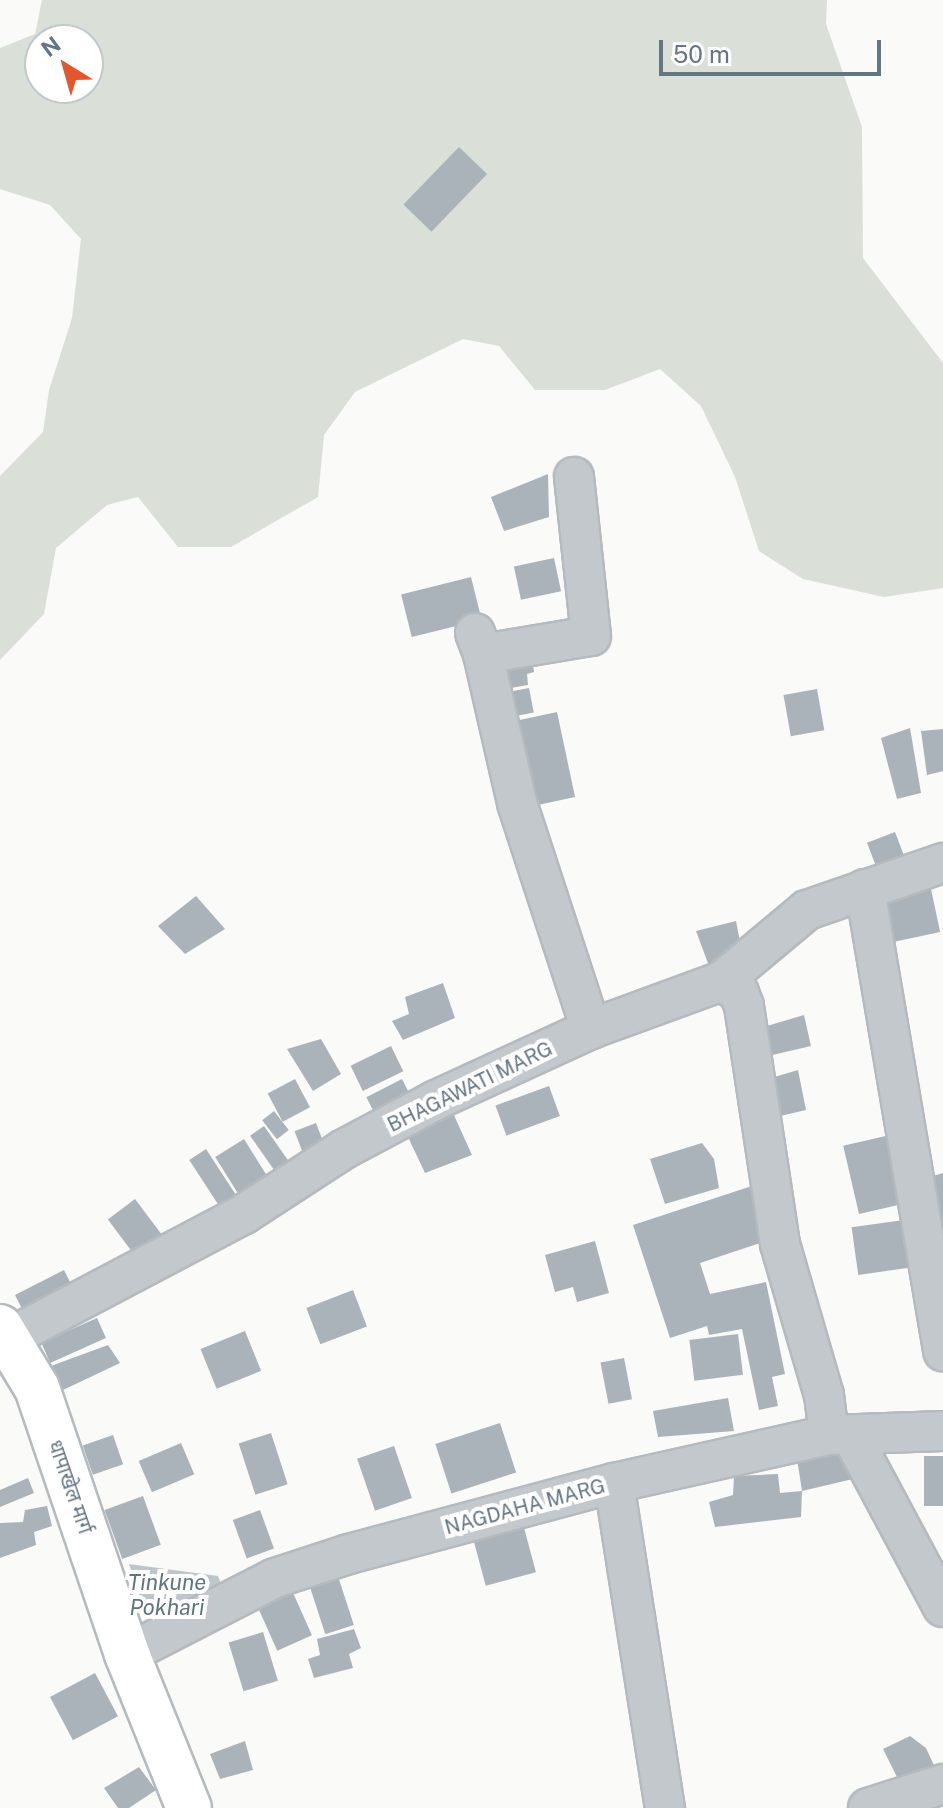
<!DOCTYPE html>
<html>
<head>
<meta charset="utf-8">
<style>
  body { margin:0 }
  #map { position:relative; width:943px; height:1808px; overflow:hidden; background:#fafaf8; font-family:"Public Sans","Noto Sans Devanagari",sans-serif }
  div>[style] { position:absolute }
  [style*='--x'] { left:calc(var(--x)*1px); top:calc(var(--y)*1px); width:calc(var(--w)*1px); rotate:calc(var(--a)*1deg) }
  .green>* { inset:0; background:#dadfd7 }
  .water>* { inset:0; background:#bbc7cb }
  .building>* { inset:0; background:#aab3b9; transform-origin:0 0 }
  .roads { filter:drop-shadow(2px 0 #b5babe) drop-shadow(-2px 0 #b5babe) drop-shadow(0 2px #b5babe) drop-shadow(0 -2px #b5babe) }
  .minor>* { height:38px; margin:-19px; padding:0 19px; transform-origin:19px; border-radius:19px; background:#c3c8cc }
  .major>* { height:44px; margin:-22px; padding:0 22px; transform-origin:22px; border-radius:22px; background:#fff }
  span { translate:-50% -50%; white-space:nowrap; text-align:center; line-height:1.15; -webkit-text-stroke:8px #fff; paint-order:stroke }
  .street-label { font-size:20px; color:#657683 }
  .water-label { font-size:22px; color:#60757c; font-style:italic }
  .north { position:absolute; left:24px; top:24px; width:80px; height:80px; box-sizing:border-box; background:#fff; border:2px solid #c1c8cd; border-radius:50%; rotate:323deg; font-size:22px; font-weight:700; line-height:32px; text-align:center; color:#657683 }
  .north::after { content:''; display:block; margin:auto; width:28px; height:36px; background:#e4572e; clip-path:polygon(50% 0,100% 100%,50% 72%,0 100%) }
  .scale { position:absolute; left:659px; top:40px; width:222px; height:36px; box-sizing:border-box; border:4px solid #657683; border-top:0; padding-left:10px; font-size:24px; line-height:28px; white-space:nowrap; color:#657683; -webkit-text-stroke:6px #fff; paint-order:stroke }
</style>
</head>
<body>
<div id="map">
  <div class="green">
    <i style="clip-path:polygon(evenodd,42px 0,827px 0,826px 24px,862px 127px,863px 258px,943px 363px,943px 588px,884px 597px,803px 579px,759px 551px,735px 477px,701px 406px,660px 369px,605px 390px,535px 390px,499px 346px,463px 339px,355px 392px,324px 435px,318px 497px,231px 547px,178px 547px,138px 497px,107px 505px,56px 548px,44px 614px,0 660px,0 476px,43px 432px,49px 390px,72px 318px,81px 239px,50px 205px,0 189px,0 48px,35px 34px,42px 0,40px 40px,88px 40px,88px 88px,40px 88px,40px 40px)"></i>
  </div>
  <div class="water">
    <i style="clip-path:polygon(129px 1564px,218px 1576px,224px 1592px,151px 1631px)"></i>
  </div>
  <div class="building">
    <i style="left:459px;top:147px;width:39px;height:80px;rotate:44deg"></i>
    <i style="clip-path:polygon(548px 474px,549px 517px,504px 531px,491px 497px)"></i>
    <i style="left:554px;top:558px;width:34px;height:41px;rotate:78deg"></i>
    <i style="left:471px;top:577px;width:44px;height:72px;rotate:76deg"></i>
    <i style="clip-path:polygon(531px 653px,534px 672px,527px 674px,528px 685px,500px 690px,496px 666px)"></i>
    <i style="left:529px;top:688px;width:25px;height:36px;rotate:79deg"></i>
    <i style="left:817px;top:689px;width:42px;height:34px;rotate:80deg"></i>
    <i style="left:557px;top:712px;width:87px;height:57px;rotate:78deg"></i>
    <i style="clip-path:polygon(910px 728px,921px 793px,897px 799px,881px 738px)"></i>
    <i style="clip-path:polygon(943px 729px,943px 771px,927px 775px,921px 731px)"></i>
    <i style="left:895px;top:832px;width:39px;height:30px;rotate:69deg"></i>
    <i style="left:931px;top:889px;width:44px;height:54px;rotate:78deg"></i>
    <i style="clip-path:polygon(196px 896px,225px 929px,185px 954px,158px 926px)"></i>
    <i style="clip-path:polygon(736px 921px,743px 957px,709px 966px,696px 931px)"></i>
    <i style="clip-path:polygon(443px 983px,455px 1018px,403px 1040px,392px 1021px,409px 1014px,405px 997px)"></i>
    <i style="clip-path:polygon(804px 1015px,811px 1046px,764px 1057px,760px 1028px)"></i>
    <i style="clip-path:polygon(321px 1039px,341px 1074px,313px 1091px,287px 1049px)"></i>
    <i style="left:391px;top:1046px;width:28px;height:45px;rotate:64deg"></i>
    <i style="clip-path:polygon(798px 1070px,806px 1110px,776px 1117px,771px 1078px)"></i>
    <i style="left:295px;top:1079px;width:32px;height:31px;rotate:62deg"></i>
    <i style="left:402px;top:1079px;width:27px;height:40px;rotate:63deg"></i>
    <i style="left:549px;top:1086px;width:32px;height:57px;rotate:70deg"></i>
    <i style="left:274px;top:1111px;width:24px;height:15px;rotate:52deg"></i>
    <i style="clip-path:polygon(453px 1113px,472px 1155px,425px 1173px,408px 1137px)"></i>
    <i style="left:316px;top:1123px;width:33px;height:23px;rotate:69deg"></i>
    <i style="left:264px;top:1126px;width:47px;height:17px;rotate:55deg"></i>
    <i style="left:890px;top:1135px;width:70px;height:48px;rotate:77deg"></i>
    <i style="left:244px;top:1139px;width:49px;height:34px;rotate:58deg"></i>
    <i style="clip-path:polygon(702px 1143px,714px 1159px,719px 1188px,665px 1204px,650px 1159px)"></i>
    <i style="left:206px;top:1149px;width:69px;height:20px;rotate:57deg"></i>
    <i style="clip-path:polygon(943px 1173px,943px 1226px,937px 1228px,923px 1179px)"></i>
    <i style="clip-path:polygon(758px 1184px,775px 1238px,700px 1263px,710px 1294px,766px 1282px,785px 1374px,772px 1377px,778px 1406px,759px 1410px,742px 1329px,709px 1335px,707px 1326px,670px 1338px,633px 1225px)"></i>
    <i style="left:135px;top:1199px;width:50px;height:34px;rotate:53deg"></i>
    <i style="left:911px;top:1219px;width:48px;height:60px;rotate:82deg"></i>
    <i style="clip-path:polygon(595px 1241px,609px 1293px,577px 1302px,573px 1287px,555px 1292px,545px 1255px)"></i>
    <i style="left:64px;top:1270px;width:28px;height:55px;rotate:63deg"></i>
    <i style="left:353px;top:1290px;width:39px;height:50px;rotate:69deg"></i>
    <i style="left:97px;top:1318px;width:22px;height:61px;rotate:66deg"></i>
    <i style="left:245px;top:1331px;width:43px;height:48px;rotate:68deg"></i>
    <i style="left:738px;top:1334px;width:41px;height:49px;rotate:83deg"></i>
    <i style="clip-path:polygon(108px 1345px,120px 1363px,63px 1390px,51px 1366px)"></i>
    <i style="left:624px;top:1358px;width:42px;height:24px;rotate:79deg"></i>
    <i style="clip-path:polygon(728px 1398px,734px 1431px,658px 1437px,653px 1411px)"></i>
    <i style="left:500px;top:1423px;width:52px;height:68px;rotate:72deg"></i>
    <i style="left:271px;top:1433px;width:54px;height:34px;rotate:72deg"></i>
    <i style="left:113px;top:1435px;width:31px;height:32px;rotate:71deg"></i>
    <i style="left:181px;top:1443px;width:34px;height:46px;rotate:67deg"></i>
    <i style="left:394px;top:1446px;width:55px;height:39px;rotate:71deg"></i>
    <i style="clip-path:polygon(846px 1451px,853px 1479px,802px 1491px,801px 1517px,715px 1527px,709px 1502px,733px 1495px,734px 1476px,778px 1474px,780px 1493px,802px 1491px,797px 1459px)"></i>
    <i style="left:943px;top:1456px;width:50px;height:19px;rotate:90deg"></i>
    <i style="clip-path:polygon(28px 1478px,34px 1493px,0 1507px,0 1490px)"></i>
    <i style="left:143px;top:1496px;width:52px;height:41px;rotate:70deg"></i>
    <i style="clip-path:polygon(47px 1506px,52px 1526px,34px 1532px,36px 1545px,0 1558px,0 1523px,23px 1522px,25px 1510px)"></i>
    <i style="left:260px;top:1510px;width:41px;height:29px;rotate:70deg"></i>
    <i style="left:523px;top:1524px;width:50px;height:52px;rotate:75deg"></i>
    <i style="left:335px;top:1567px;width:61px;height:30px;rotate:72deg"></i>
    <i style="left:290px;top:1586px;width:54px;height:38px;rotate:66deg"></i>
    <i style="clip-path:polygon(354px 1629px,361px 1648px,349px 1654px,353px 1668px,314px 1678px,308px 1659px,320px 1655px,317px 1639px)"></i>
    <i style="left:263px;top:1632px;width:51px;height:36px;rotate:73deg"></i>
    <i style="left:95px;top:1673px;width:49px;height:51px;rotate:62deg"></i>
    <i style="clip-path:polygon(910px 1736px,926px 1748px,937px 1772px,902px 1787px,883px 1749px)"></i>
    <i style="clip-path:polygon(245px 1741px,253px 1770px,220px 1779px,210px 1754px)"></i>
    <i style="clip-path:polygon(139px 1767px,156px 1790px,129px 1808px,118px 1808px,104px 1788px)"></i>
  </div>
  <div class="roads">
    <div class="minor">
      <i style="--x:475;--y:633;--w:22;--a:69"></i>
      <i style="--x:483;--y:654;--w:109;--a:-9.5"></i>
      <i style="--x:591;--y:636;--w:160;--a:-96.1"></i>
      <i style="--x:483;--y:654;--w:153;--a:77.1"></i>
      <i style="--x:517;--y:803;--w:238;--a:71.9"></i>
      <i style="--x:865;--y:889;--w:469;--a:80.4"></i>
      <i style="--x:722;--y:981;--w:21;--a:35"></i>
      <i style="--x:739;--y:993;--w:14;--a:69"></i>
      <i style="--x:744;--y:1006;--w:241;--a:81.4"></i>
      <i style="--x:780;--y:1244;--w:157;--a:73.8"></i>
      <i style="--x:824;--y:1395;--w:40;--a:82.9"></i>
      <i style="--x:7;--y:1339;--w:268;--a:-27.8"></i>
      <i style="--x:244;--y:1214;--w:119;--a:-33"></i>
      <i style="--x:344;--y:1149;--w:104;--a:-28"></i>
      <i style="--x:436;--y:1100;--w:170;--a:-24.6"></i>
      <i style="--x:591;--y:1029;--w:140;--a:-20.1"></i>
      <i style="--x:722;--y:981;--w:111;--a:-39.9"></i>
      <i style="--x:807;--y:910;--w:144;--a:-19.1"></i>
      <i style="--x:851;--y:1435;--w:195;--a:61.9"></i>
      <i style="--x:614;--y:1483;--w:329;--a:81.1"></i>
      <i style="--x:127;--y:1654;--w:166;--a:-27.2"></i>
      <i style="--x:275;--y:1578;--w:78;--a:-18"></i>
      <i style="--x:349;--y:1554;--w:274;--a:-15"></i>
      <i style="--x:614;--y:1483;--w:220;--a:-12.6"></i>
      <i style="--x:829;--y:1435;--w:114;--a:-2"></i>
      <i style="--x:868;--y:1808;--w:79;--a:-17.7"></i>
    </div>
    <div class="major">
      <i style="--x:0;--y:1327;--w:71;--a:58.8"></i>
      <i style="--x:37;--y:1388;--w:281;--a:71.3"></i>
      <i style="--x:127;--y:1654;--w:166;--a:68.1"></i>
    </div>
  </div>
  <div class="street-label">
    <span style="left:470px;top:1087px;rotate:-26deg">BHAGAWATI MARG</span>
    <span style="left:70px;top:1487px;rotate:71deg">धापाखेल मार्ग</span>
    <span style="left:525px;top:1507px;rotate:-15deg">NAGDAHA MARG</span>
  </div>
  <div class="water-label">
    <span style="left:167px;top:1595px">Tinkune<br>Pokhari</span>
  </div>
  <div class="north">N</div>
  <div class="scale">50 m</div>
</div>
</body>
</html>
